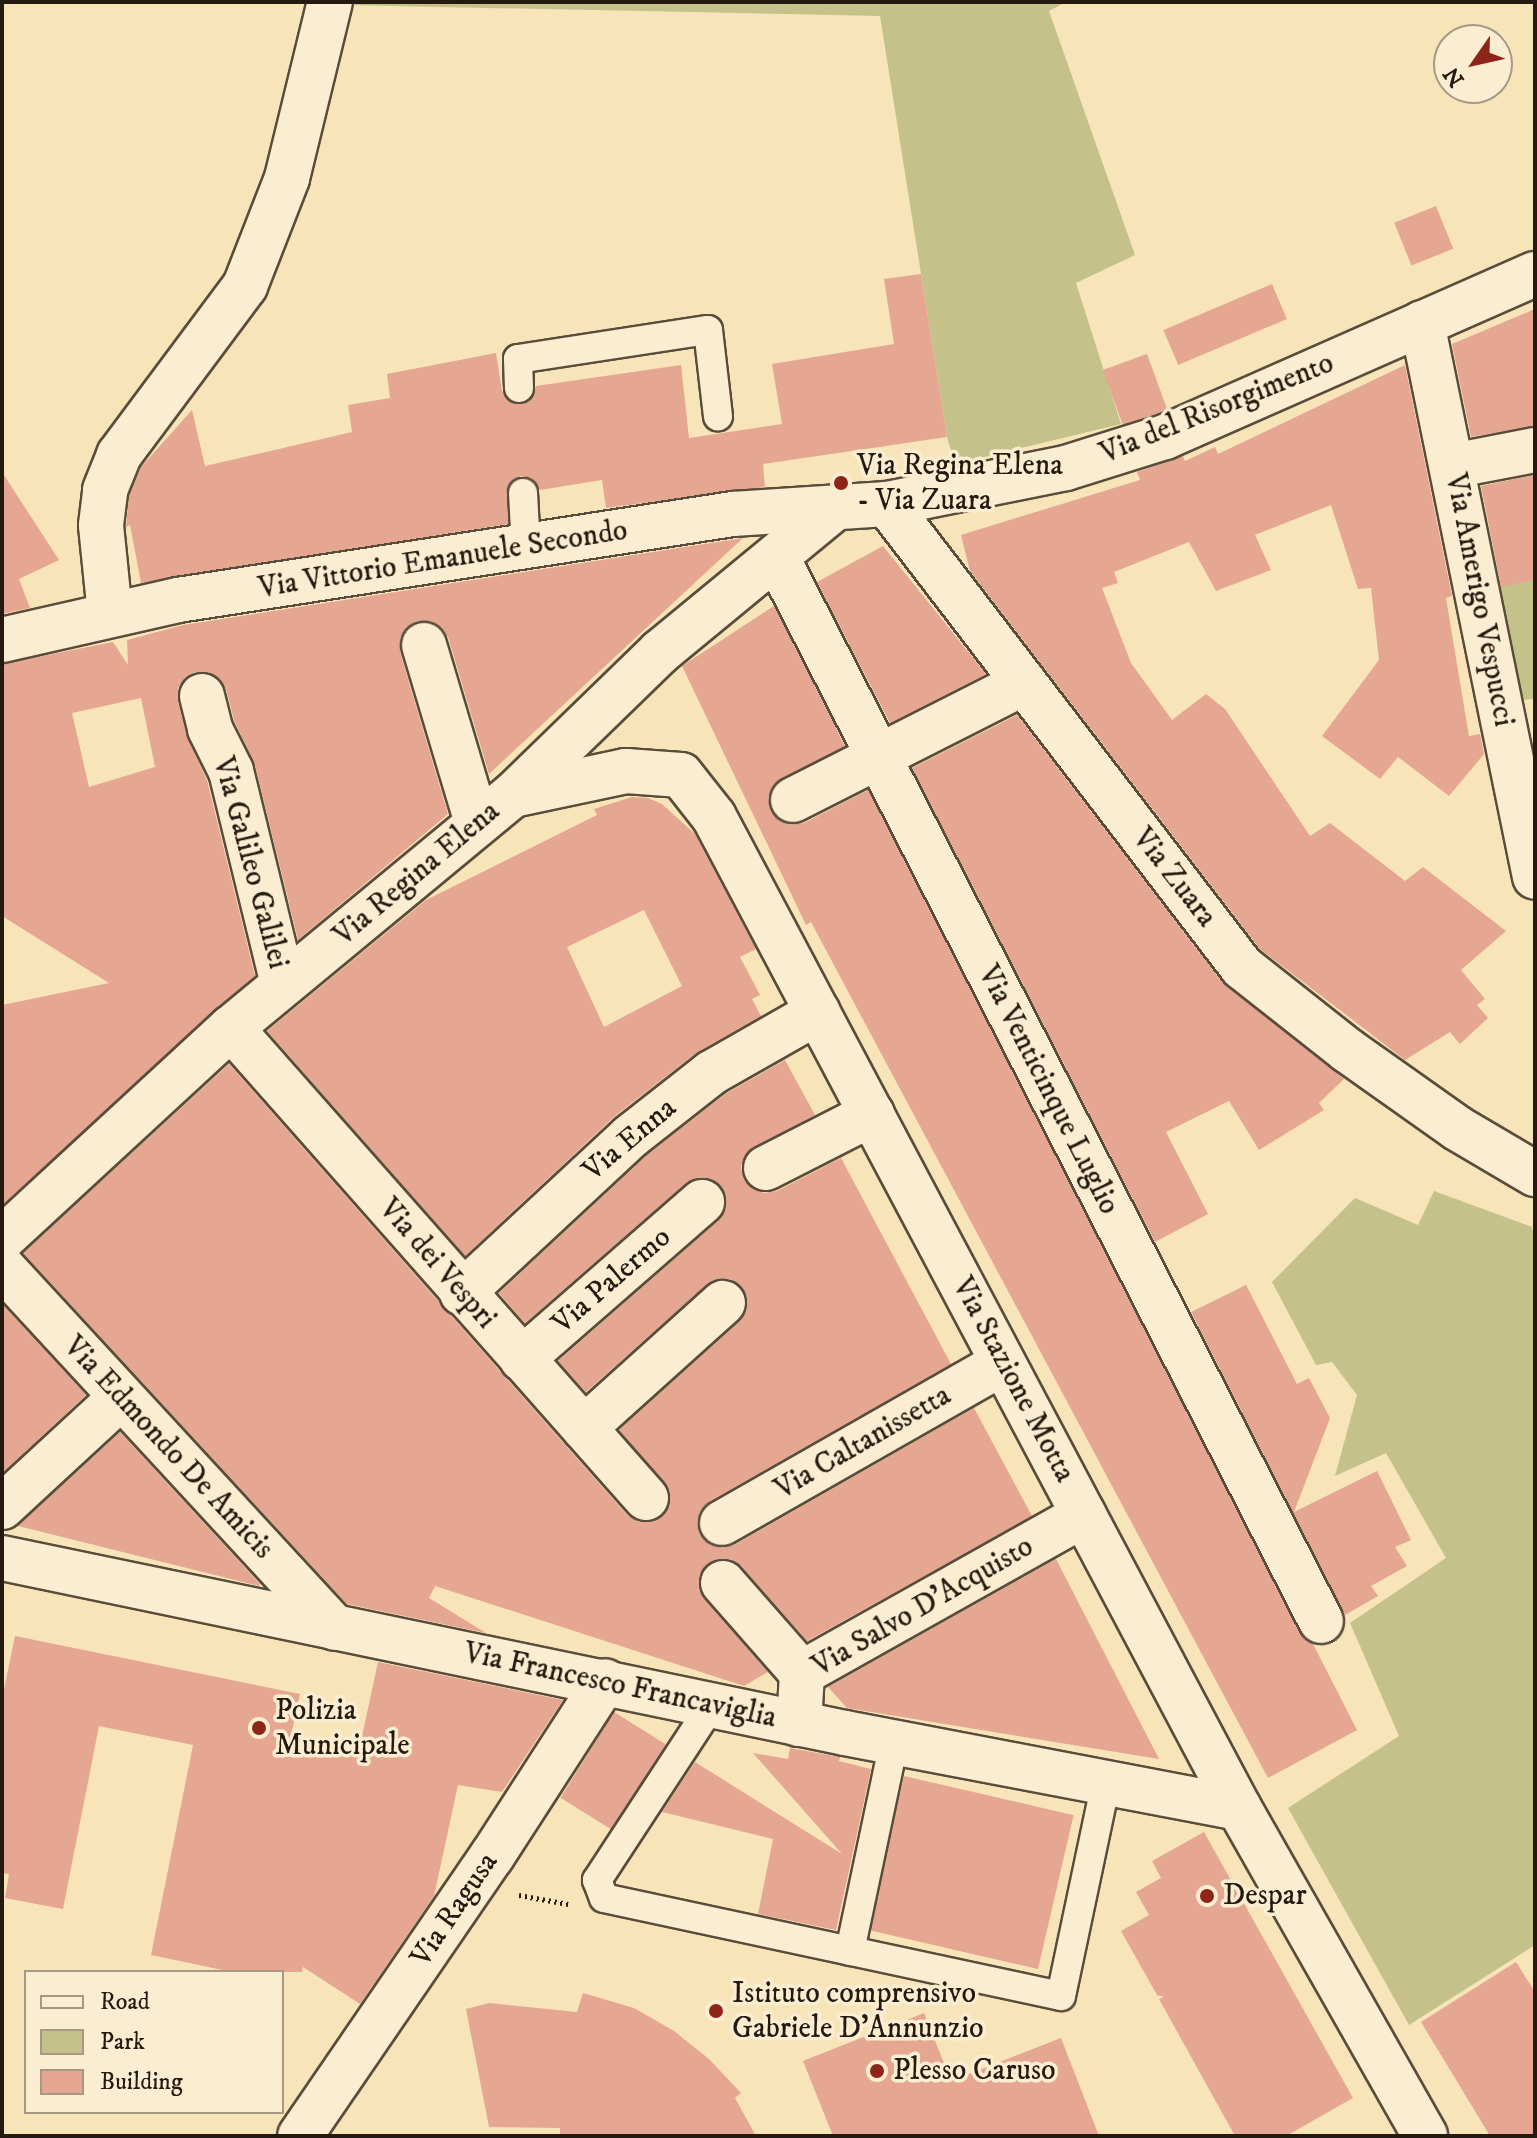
<!DOCTYPE html>
<html>
<head>
<meta charset="utf-8">
<style>
  body { margin:0 }
  #map { position:relative; width:1537px; height:2138px; overflow:hidden; background:#f7e4b9; font-family:"IM FELL DW Pica",serif }
  div>[style] { position:absolute }
  [style*='--x'] { left:calc(var(--x)*1px); top:calc(var(--y)*1px); width:calc(var(--w)*1px); rotate:calc(var(--a)*1deg) }
  .green>* { inset:0; background:#c4c28a }
  .building>* { inset:0; background:#e5a792; transform-origin:0 0 }
  .path>* { height:5px; margin-top:-2.5px; transform-origin:0; background:repeating-linear-gradient(90deg,#251a0f 0 2px,transparent 0 6px) }
  .roads { filter:drop-shadow(2px 0 #5a4c3a) drop-shadow(-2px 0 #5a4c3a) drop-shadow(0 2px #5a4c3a) drop-shadow(0 -2px #5a4c3a) }
  .lane>* { height:28px; margin:-14px; padding:0 14px; transform-origin:14px; border-radius:14px; background:#faedd2 }
  .street>* { height:44px; margin:-22px; padding:0 22px; transform-origin:22px; border-radius:22px; background:#faedd2 }
  .secondary>* { height:44px; margin:-22px; padding:0 22px; transform-origin:22px; border-radius:22px; background:#faedd2 }
  .dots>* { width:22px; height:22px; translate:-50% -50%; box-sizing:border-box; border:4px solid #faedd2; border-radius:50% }
  span { translate:-50% -50%; white-space:nowrap; text-align:center; line-height:1.15; -webkit-text-stroke:7px #faedd2; paint-order:stroke }
  .street-label { font-size:30px; color:#251a0f }
  .poi-label { font-size:30px; color:#251a0f }
  .left { translate:0 -50%; text-align:left }
  .frame { position:absolute; inset:0; border:4px solid #251a0f; pointer-events:none }
  .legend { position:absolute; left:24px; top:1970px; width:260px; height:144px; box-sizing:border-box; background:#faedd2; border:2px solid #a59984; margin:0; padding:10px 14px; list-style:none; font-size:24px; color:#251a0f }
  .legend li { display:flex; align-items:center; gap:16px; height:40px }
  .legend b { width:40px; border:2px solid #a59984 }
  .north { position:absolute; left:1433px; top:24px; width:80px; height:80px; box-sizing:border-box; background:#faedd2; border:2px solid #a59984; border-radius:50%; rotate:236deg; font-size:22px; font-weight:700; line-height:32px; text-align:center; color:#251a0f }
  .north::after { content:''; display:block; margin:auto; width:28px; height:36px; background:#8f2418; clip-path:polygon(50% 0,100% 100%,50% 72%,0 100%) }
</style>
</head>
<body>
<div id="map">
  <div class="green">
    <i style="clip-path:polygon(347px 2px,1066px 2px,1049px 11px,1135px 255px,1076px 283px,1121px 424px,955px 464px,947px 437px,880px 16px,346px 5px)"></i>
    <i style="clip-path:polygon(1535px 580px,1535px 699px,1522px 700px,1498px 587px)"></i>
    <i style="clip-path:polygon(1434px 1191px,1532px 1227px,1535px 1243px,1535px 1945px,1409px 2025px,1288px 1808px,1399px 1736px,1350px 1623px,1446px 1558px,1386px 1453px,1335px 1476px,1357px 1395px,1332px 1362px,1316px 1365px,1272px 1282px,1355px 1198px,1418px 1225px)"></i>
  </div>
  <div class="building">
    <i style="left:1436px;top:206px;width:46px;height:45px;rotate:68deg"></i>
    <i style="clip-path:polygon(921px 274px,947px 437px,763px 464px,765px 487px,606px 508px,602px 480px,540px 490px,531px 478px,521px 476px,508px 486px,508px 524px,141px 583px,130px 525px,126px 527px,129px 496px,141px 467px,192px 410px,205px 466px,352px 432px,348px 405px,390px 398px,387px 374px,496px 353px,502px 391px,512px 403px,529px 402px,536px 386px,681px 365px,689px 438px,782px 424px,772px 364px,894px 344px,884px 279px)"></i>
    <i style="left:1272px;top:284px;width:38px;height:118px;rotate:67deg"></i>
    <i style="clip-path:polygon(1535px 309px,1535px 426px,1471px 437px,1452px 344px)"></i>
    <i style="left:1147px;top:354px;width:59px;height:47px;rotate:70deg"></i>
    <i style="clip-path:polygon(1405px 365px,1452px 596px,1446px 598px,1469px 736px,1480px 734px,1484px 754px,1449px 796px,1398px 757px,1380px 779px,1322px 736px,1379px 660px,1371px 588px,1358px 589px,1331px 505px,1255px 535px,1271px 570px,1216px 591px,1189px 542px,1114px 572px,1118px 583px,1102px 588px,1131px 663px,1172px 720px,1206px 694px,1225px 709px,1310px 836px,1330px 823px,1405px 881px,1423px 867px,1506px 931px,1461px 970px,1485px 999px,1477px 1005px,1488px 1018px,1460px 1044px,1450px 1032px,1405px 1060px,1260px 949px,970px 571px,961px 535px,1140px 480px,1137px 472px,1183px 456px,1185px 461px,1215px 447px,1218px 454px)"></i>
    <i style="clip-path:polygon(2px 472px,59px 560px,19px 579px,30px 608px,2px 614px)"></i>
    <i style="clip-path:polygon(1535px 475px,1535px 580px,1501px 587px,1481px 486px)"></i>
    <i style="clip-path:polygon(evenodd,743px 538px,489px 774px,448px 637px,442px 627px,431px 621px,418px 621px,406px 627px,400px 638px,400px 652px,448px 814px,298px 940px,255px 765px,234px 720px,226px 689px,219px 678px,208px 672px,195px 672px,185px 677px,178px 688px,178px 702px,188px 740px,207px 780px,255px 976px,2px 1205px,2px 1005px,109px 983px,2px 916px,2px 664px,113px 642px,128px 665px,127px 640px,183px 625px,743px 538px,141px 698px,155px 767px,89px 787px,72px 713px,141px 698px)"></i>
    <i style="clip-path:polygon(883px 546px,986px 674px,890px 723px,817px 582px)"></i>
    <i style="clip-path:polygon(774px 606px,845px 746px,773px 786px,768px 798px,771px 812px,780px 821px,791px 825px,804px 823px,868px 790px,1299px 1632px,1313px 1644px,1357px 1730px,1268px 1778px,844px 984px,811px 922px,806px 925px,682px 666px)"></i>
    <i style="clip-path:polygon(1017px 715px,1222px 982px,1344px 1079px,1319px 1103px,1324px 1110px,1259px 1150px,1229px 1101px,1166px 1132px,1208px 1214px,1155px 1242px,912px 768px)"></i>
    <i style="clip-path:polygon(evenodd,632px 797px,648px 798px,662px 804px,695px 834px,756px 949px,740px 957px,760px 995px,752px 999px,761px 1016px,696px 1053px,615px 1116px,465px 1256px,267px 1031px,426px 900px,597px 815px,594px 809px,632px 797px,644px 910px,682px 986px,604px 1027px,567px 947px,644px 910px)"></i>
    <i style="clip-path:polygon(785px 1060px,815px 1115px,746px 1154px,741px 1166px,744px 1180px,753px 1189px,764px 1193px,777px 1191px,841px 1158px,951px 1364px,710px 1501px,700px 1511px,697px 1522px,700px 1535px,710px 1545px,723px 1548px,734px 1545px,974px 1408px,1032px 1516px,807px 1641px,741px 1566px,730px 1559px,717px 1559px,707px 1564px,699px 1576px,699px 1589px,704px 1599px,768px 1672px,744px 1686px,435px 1586px,429px 1598px,486px 1633px,347px 1604px,23px 1253px,229px 1064px,627px 1515px,639px 1522px,652px 1522px,662px 1517px,669px 1507px,670px 1492px,619px 1430px,740px 1321px,747px 1310px,747px 1297px,742px 1287px,730px 1279px,717px 1279px,707px 1284px,586px 1392px,558px 1361px,718px 1221px,726px 1209px,726px 1196px,721px 1186px,709px 1178px,696px 1178px,686px 1183px,525px 1323px,499px 1293px,647px 1155px,725px 1094px)"></i>
    <i style="clip-path:polygon(1246px 1285px,1297px 1384px,1309px 1378px,1330px 1418px,1294px 1512px,1377px 1471px,1411px 1540px,1395px 1547px,1407px 1566px,1371px 1586px,1378px 1596px,1345px 1615px,1191px 1312px)"></i>
    <i style="clip-path:polygon(2px 1304px,86px 1395px,2px 1473px)"></i>
    <i style="clip-path:polygon(120px 1432px,260px 1584px,259px 1586px,18px 1526px)"></i>
    <i style="clip-path:polygon(1056px 1559px,1159px 1759px,847px 1708px,828px 1687px)"></i>
    <i style="clip-path:polygon(15px 1636px,300px 1694px,290px 1741px,358px 1755px,378px 1662px,563px 1700px,502px 1792px,458px 1785px,434px 1896px,360px 2004px,303px 1967px,302px 1972px,232px 1972px,151px 1955px,193px 1745px,99px 1726px,63px 1909px,5px 1898px,9px 1874px,2px 1873px,2px 1699px)"></i>
    <i style="left:614px;top:1712px;width:61px;height:101px;rotate:32deg"></i>
    <i style="clip-path:polygon(790px 1748px,840px 1757px,839px 1761px,871px 1769px,836px 1930px,758px 1914px,773px 1839px,662px 1812px,695px 1762px,842px 1854px,753px 1753px,788px 1759px)"></i>
    <i style="left:904px;top:1776px;width:174px;height:158px;rotate:13deg"></i>
    <i style="clip-path:polygon(1204px 1832px,1353px 2098px,1286px 2136px,1235px 2136px,1159px 1999px,1164px 1997px,1157px 1995px,1121px 1931px,1149px 1915px,1136px 1892px,1161px 1878px,1152px 1861px)"></i>
    <i style="clip-path:polygon(1516px 1962px,1535px 1992px,1535px 2136px,1490px 2136px,1421px 2022px)"></i>
    <i style="clip-path:polygon(583px 1993px,634px 2008px,674px 2031px,709px 2059px,741px 2093px,735px 2098px,756px 2136px,560px 2136px,560px 2128px,489px 2127px,466px 2009px,489px 2003px,577px 2012px)"></i>
    <i style="clip-path:polygon(924px 2013px,951px 2081px,1061px 2038px,1099px 2136px,833px 2136px,803px 2061px)"></i>
  </div>
  <div class="path">
    <i style="--x:519;--y:1895;--w:50;--a:10.4"></i>
  </div>
  <div class="roads">
    <div class="lane">
      <i style="--x:519;--y:388;--w:29;--a:-92"></i>
      <i style="--x:518;--y:359;--w:192;--a:-8.7"></i>
      <i style="--x:708;--y:330;--w:87;--a:83.4"></i>
      <i style="--x:523;--y:493;--w:55;--a:86.9"></i>
      <i style="--x:713;--y:1703;--w:212;--a:123.2"></i>
      <i style="--x:597;--y:1880;--w:19;--a:69"></i>
      <i style="--x:604;--y:1898;--w:467;--a:12.1"></i>
      <i style="--x:1061;--y:1996;--w:218;--a:-78.1"></i>
      <i style="--x:850;--y:1951;--w:214;--a:-78.1"></i>
    </div>
    <div class="street">
      <i style="--x:1422;--y:323;--w:565;--a:78.47"></i>
      <i style="--x:1452;--y:466;--w:85;--a:-10.9"></i>
      <i style="--x:887;--y:504;--w:583;--a:52.52"></i>
      <i style="--x:1242;--y:967;--w:134;--a:38.3"></i>
      <i style="--x:1347;--y:1050;--w:135;--a:35.3"></i>
      <i style="--x:1457;--y:1128;--w:91;--a:30.5"></i>
      <i style="--x:777;--y:558;--w:1194;--a:62.9"></i>
      <i style="--x:110;--y:614;--w:89;--a:-95.8"></i>
      <i style="--x:101;--y:525;--w:35;--a:-83"></i>
      <i style="--x:105;--y:490;--w:38;--a:-68"></i>
      <i style="--x:119;--y:455;--w:211;--a:-53.3"></i>
      <i style="--x:245;--y:286;--w:116;--a:-68.7"></i>
      <i style="--x:287;--y:178;--w:181;--a:-76.3"></i>
      <i style="--x:424;--y:645;--w:186;--a:73.4"></i>
      <i style="--x:202;--y:696;--w:34;--a:76"></i>
      <i style="--x:210;--y:729;--w:47;--a:63.4"></i>
      <i style="--x:231;--y:771;--w:219;--a:76.3"></i>
      <i style="--x:513;--y:795;--w:116;--a:-12"></i>
      <i style="--x:626;--y:771;--w:55;--a:4.2"></i>
      <i style="--x:681;--y:775;--w:53;--a:51.8"></i>
      <i style="--x:714;--y:817;--w:1121;--a:62.09"></i>
      <i style="--x:1239;--y:1808;--w:377;--a:60.4"></i>
      <i style="--x:793;--y:800;--w:259;--a:-26.9"></i>
      <i style="--x:231;--y:1028;--w:627;--a:48.56"></i>
      <i style="--x:766;--y:1168;--w:119;--a:-27"></i>
      <i style="--x:2;--y:1267;--w:491;--a:47.3"></i>
      <i style="--x:462;--y:1293;--w:231;--a:-42.9"></i>
      <i style="--x:631;--y:1136;--w:102;--a:-38.2"></i>
      <i style="--x:711;--y:1073;--w:123;--a:-29.7"></i>
      <i style="--x:522;--y:1359;--w:239;--a:-41.1"></i>
      <i style="--x:584;--y:1428;--w:187;--a:-42"></i>
      <i style="--x:2;--y:1507;--w:162;--a:-42.7"></i>
      <i style="--x:722;--y:1523;--w:323;--a:-29.7"></i>
      <i style="--x:2;--y:1558;--w:861;--a:11.73"></i>
      <i style="--x:845;--y:1733;--w:401;--a:10.8"></i>
      <i style="--x:723;--y:1583;--w:120;--a:48.7"></i>
      <i style="--x:799;--y:1724;--w:51;--a:-86.6"></i>
      <i style="--x:802;--y:1673;--w:323;--a:-29.3"></i>
      <i style="--x:300;--y:2136;--w:340;--a:-55.6"></i>
      <i style="--x:492;--y:1856;--w:208;--a:-57.1"></i>
    </div>
    <div class="secondary">
      <i style="--x:2;--y:640;--w:180;--a:-12.8"></i>
      <i style="--x:178;--y:600;--w:562;--a:-8.81"></i>
      <i style="--x:733;--y:514;--w:154;--a:-3.7"></i>
      <i style="--x:887;--y:504;--w:183;--a:-11.4"></i>
      <i style="--x:1066;--y:468;--w:104;--a:-17.4"></i>
      <i style="--x:1165;--y:437;--w:404;--a:-23.8"></i>
      <i style="--x:2;--y:1239;--w:311;--a:-42.7"></i>
      <i style="--x:231;--y:1028;--w:366;--a:-39.6"></i>
      <i style="--x:513;--y:795;--w:205;--a:-44.2"></i>
      <i style="--x:660;--y:652;--w:223;--a:-39.5"></i>
    </div>
  </div>
  <div class="dots">
    <i style="left:841px;top:483px;background:#8f2418"></i>
    <i style="left:259px;top:1728px;background:#8f2418"></i>
    <i style="left:1207px;top:1896px;background:#8f2418"></i>
    <i style="left:716px;top:2011px;background:#8f2418"></i>
    <i style="left:877px;top:2071px;background:#8f2418"></i>
  </div>
  <div class="street-label">
    <span style="left:1217px;top:409px;rotate:-22deg">Via del Risorgimento</span>
    <span style="left:443px;top:560px;rotate:-9deg">Via Vittorio Emanuele Secondo</span>
    <span style="left:1479px;top:600px;rotate:79deg">Via Amerigo Vespucci</span>
    <span style="left:250px;top:863px;rotate:75deg">Via Galileo Galilei</span>
    <span style="left:417px;top:874px;rotate:-40deg">Via Regina Elena</span>
    <span style="left:1174px;top:878px;rotate:52deg">Via Zuara</span>
    <span style="left:1048px;top:1090px;rotate:63deg">Via Venticinque Luglio</span>
    <span style="left:630px;top:1140px;rotate:-40deg">Via Enna</span>
    <span style="left:437px;top:1264px;rotate:49deg">Via dei Vespri</span>
    <span style="left:612px;top:1281px;rotate:-41deg">Via Palermo</span>
    <span style="left:1013px;top:1380px;rotate:62deg">Via Stazione Motta</span>
    <span style="left:863px;top:1443px;rotate:-30deg">Via Caltanissetta</span>
    <span style="left:168px;top:1448px;rotate:47deg">Via Edmondo De Amicis</span>
    <span style="left:923px;top:1607px;rotate:-30deg">Via Salvo D'Acquisto</span>
    <span style="left:620px;top:1686px;rotate:12deg">Via Francesco Francaviglia</span>
    <span style="left:455px;top:1910px;rotate:-56deg">Via Ragusa</span>
  </div>
  <div class="poi-label">
    <span class="left" style="left:857px;top:483px">Via Regina Elena<br>- Via Zuara</span>
    <span class="left" style="left:275px;top:1728px">Polizia<br>Municipale</span>
    <span class="left" style="left:1223px;top:1896px">Despar</span>
    <span class="left" style="left:732px;top:2011px">Istituto comprensivo<br>Gabriele D'Annunzio</span>
    <span class="left" style="left:893px;top:2071px">Plesso Caruso</span>
  </div>
  <div class="frame"></div>
  <ul class="legend">
  <li><b style="height:10px;background:#faedd2"></b>Road</li>
  <li><b style="height:22px;background:#c4c28a"></b>Park</li>
  <li><b style="height:22px;background:#e5a792"></b>Building</li>
  </ul>
  <div class="north">N</div>
</div>
</body>
</html>
